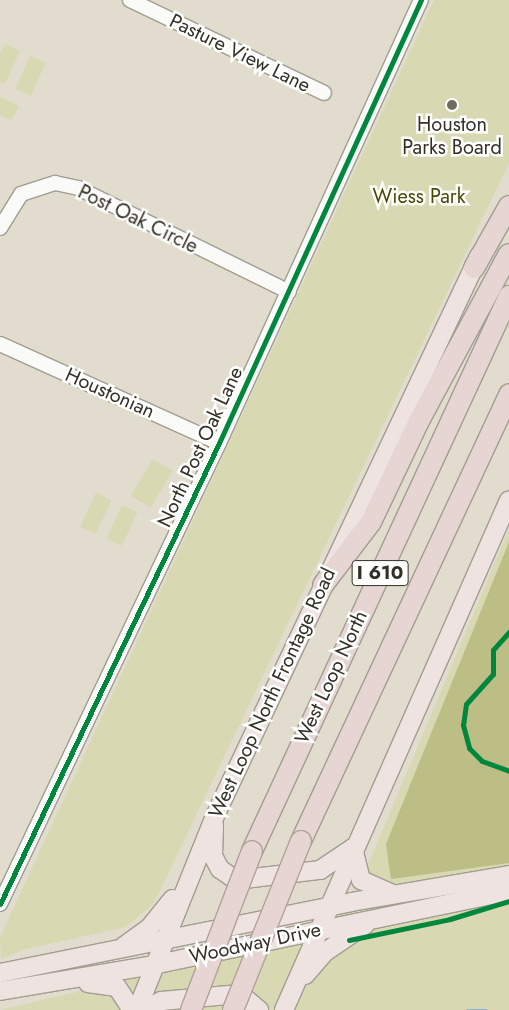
<!DOCTYPE html>
<html>
<head>
<meta charset="utf-8">
<style>
  body { margin:0 }
  #map { position:relative; width:509px; height:1010px; overflow:hidden; background:#e1dccd; font-family:Jost,sans-serif }
  div>[style] { position:absolute }
  [style*='--x'] { left:calc(var(--x)*1px); top:calc(var(--y)*1px); width:calc(var(--w)*1px); rotate:calc(var(--a)*1deg) }
  .green>* { inset:0; background:#d8d8b3; transform-origin:0 0 }
  .forest>* { inset:0; background:#bdbd86 }
  .stream>* { height:3px; margin:-1.5px; padding:0 1.5px; transform-origin:1.5px; border-radius:1.5px; background:#86b3d8 }
  .roads { filter:drop-shadow(1px 0 #a19d91) drop-shadow(-1px 0 #a19d91) drop-shadow(0 1px #a19d91) drop-shadow(0 -1px #a19d91) }
  .minor>* { height:14px; margin:-7px; padding:0 7px; transform-origin:7px; border-radius:7px; background:#fafaf8 }
  .major>* { height:18px; margin:-9px; padding:0 9px; transform-origin:9px; border-radius:9px; background:#efe3e1 }
  .highway>* { height:20px; margin:-10px; padding:0 10px; transform-origin:10px; border-radius:10px; background:#e6d5d3 }
  .bridges { filter:drop-shadow(1px 0 #b4a099) drop-shadow(-1px 0 #b4a099) drop-shadow(0 1px #b4a099) drop-shadow(0 -1px #b4a099) }
  .highway-bridge>* { height:20px; margin:-10px; padding:0 10px; transform-origin:10px; border-radius:10px; background:#e6d5d3 }
  .cycleway>* { height:5px; margin:-2.5px; padding:0 2.5px; transform-origin:2.5px; border-radius:2.5px; background:#00873e }
  .dots>* { width:14px; height:14px; translate:-50% -50%; box-sizing:border-box; border:2px solid #fff; border-radius:50% }
  span { translate:-50% -50%; white-space:nowrap; text-align:center; line-height:1.15; -webkit-text-stroke:5px #fff; paint-order:stroke }
  .shield-label span { padding:1px 4px; background:#fff; border:1px solid; border-radius:4px; -webkit-text-stroke-width:0 }
  .shield-label { font-size:19px; color:#333025; font-weight:700 }
  .street-label { font-size:20px; color:#333025 }
  .poi-label { font-size:20px; color:#333025 }
  .park-label { font-size:20px; color:#484902 }
</style>
</head>
<body>
<div id="map">
  <div class="green">
    <i style="clip-path:polygon(434px 0,509px 0,509px 163px,154px 903px,126px 927px,22px 950px,1px 960px,0 937px)"></i>
    <i style="clip-path:polygon(5px 44px,20px 51px,5px 84px,0 82px,0 54px)"></i>
    <i style="left:30px;top:56px;width:17px;height:36px;rotate:24deg"></i>
    <i style="clip-path:polygon(0 97px,19px 106px,12px 120px,0 115px)"></i>
    <i style="left:153px;top:459px;width:23px;height:43px;rotate:31deg"></i>
    <i style="left:96px;top:493px;width:17px;height:37px;rotate:25deg"></i>
    <i style="left:122px;top:505px;width:17px;height:37px;rotate:25deg"></i>
    <i style="clip-path:polygon(509px 529px,509px 1010px,0 1010px,329px 933px,370px 860px)"></i>
  </div>
  <div class="forest">
    <i style="clip-path:polygon(509px 542px,509px 863px,391px 879px,386px 844px)"></i>
  </div>
  <div class="stream">
    <i style="--x:467;--y:1010;--w:19;--a:0"></i>
  </div>
  <div class="roads">
    <div class="minor">
      <i style="--x:130;--y:0;--w:215;--a:25.6"></i>
      <i style="--x:0;--y:228;--w:40;--a:-58"></i>
      <i style="--x:21;--y:194;--w:36;--a:-18"></i>
      <i style="--x:55;--y:183;--w:24;--a:12"></i>
      <i style="--x:78;--y:188;--w:235;--a:26.2"></i>
      <i style="--x:0;--y:344;--w:240;--a:24.3"></i>
      <i style="--x:0;--y:904;--w:510;--a:-64.59"></i>
      <i style="--x:219;--y:443;--w:487;--a:-65.5"></i>
    </div>
    <div class="major">
      <i style="--x:214;--y:826;--w:30;--a:92"></i>
      <i style="--x:213;--y:856;--w:15;--a:62"></i>
      <i style="--x:220;--y:869;--w:19;--a:35"></i>
      <i style="--x:236;--y:880;--w:85;--a:-6.8"></i>
      <i style="--x:320;--y:870;--w:40;--a:-34"></i>
      <i style="--x:353;--y:848;--w:33;--a:76"></i>
      <i style="--x:361;--y:880;--w:34;--a:24"></i>
      <i style="--x:124;--y:946;--w:32;--a:-36"></i>
      <i style="--x:150;--y:927;--w:36;--a:-51"></i>
      <i style="--x:0;--y:973;--w:358;--a:-11.4"></i>
      <i style="--x:351;--y:902;--w:160;--a:-9.7"></i>
      <i style="--x:305;--y:975;--w:30;--a:-49"></i>
      <i style="--x:325;--y:952;--w:48;--a:-34"></i>
      <i style="--x:88;--y:983;--w:29;--a:8"></i>
      <i style="--x:117;--y:987;--w:27;--a:57"></i>
      <i style="--x:0;--y:991;--w:155;--a:-9.6"></i>
      <i style="--x:153;--y:965;--w:364;--a:-11.7"></i>
      <i style="--x:137;--y:1010;--w:207;--a:-68.1"></i>
      <i style="--x:214;--y:818;--w:621;--a:-64.75"></i>
      <i style="--x:146;--y:1010;--w:17;--a:-31"></i>
      <i style="--x:161;--y:1001;--w:79;--a:-5.1"></i>
      <i style="--x:240;--y:994;--w:25;--a:40"></i>
      <i style="--x:284;--y:1010;--w:557;--a:-66.19"></i>
    </div>
    <div class="highway">
      <i style="--x:474;--y:268;--w:71;--a:-60.6"></i>
      <i style="--x:323;--y:585;--w:79;--a:-52.7"></i>
      <i style="--x:371;--y:522;--w:114;--a:-64.6"></i>
      <i style="--x:420;--y:419;--w:187;--a:-61.7"></i>
      <i style="--x:301;--y:841;--w:493;--a:-65"></i>
      <i style="--x:252;--y:851;--w:612;--a:-65.15"></i>
    </div>
  </div>
  <div class="bridges">
    <div class="highway-bridge">
      <i style="--x:191;--y:1010;--w:170;--a:-69"></i>
      <i style="--x:233;--y:1010;--w:182;--a:-68.1"></i>
    </div>
  </div>
  <div class="cycleway">
    <i style="--x:509;--y:632;--w:24;--a:132"></i>
    <i style="--x:493;--y:650;--w:24;--a:90"></i>
    <i style="--x:493;--y:674;--w:40;--a:132"></i>
    <i style="--x:466;--y:704;--w:21;--a:98"></i>
    <i style="--x:463;--y:725;--w:24;--a:75"></i>
    <i style="--x:469;--y:748;--w:18;--a:45"></i>
    <i style="--x:482;--y:761;--w:29;--a:20"></i>
    <i style="--x:0;--y:904;--w:510;--a:-64.59"></i>
    <i style="--x:219;--y:443;--w:487;--a:-65.5"></i>
    <i style="--x:349;--y:940;--w:103;--a:-11.7"></i>
    <i style="--x:450;--y:919;--w:62;--a:-17"></i>
  </div>
  <div class="dots">
    <i style="left:452px;top:105px;background:#706c60"></i>
  </div>
  <div class="shield-label">
    <span style="left:380px;top:573px">I 610</span>
  </div>
  <div class="street-label">
    <span style="left:240px;top:53px;rotate:26deg">Pasture View Lane</span>
    <span style="left:138px;top:219px;rotate:26deg">Post Oak Circle</span>
    <span style="left:110px;top:393px;rotate:24deg">Houstonian</span>
    <span style="left:200px;top:447px;rotate:-65deg">North Post Oak Lane</span>
    <span style="left:331px;top:677px;rotate:-65deg">West Loop North</span>
    <span style="left:272px;top:693px;rotate:-65deg">West Loop North Frontage Road</span>
    <span style="left:255px;top:943px;rotate:-12deg">Woodway Drive</span>
  </div>
  <div class="poi-label">
    <span style="left:452px;top:136px">Houston<br>Parks Board</span>
  </div>
  <div class="park-label">
    <span style="left:419px;top:196px">Wiess Park</span>
  </div>
</div>
</body>
</html>
